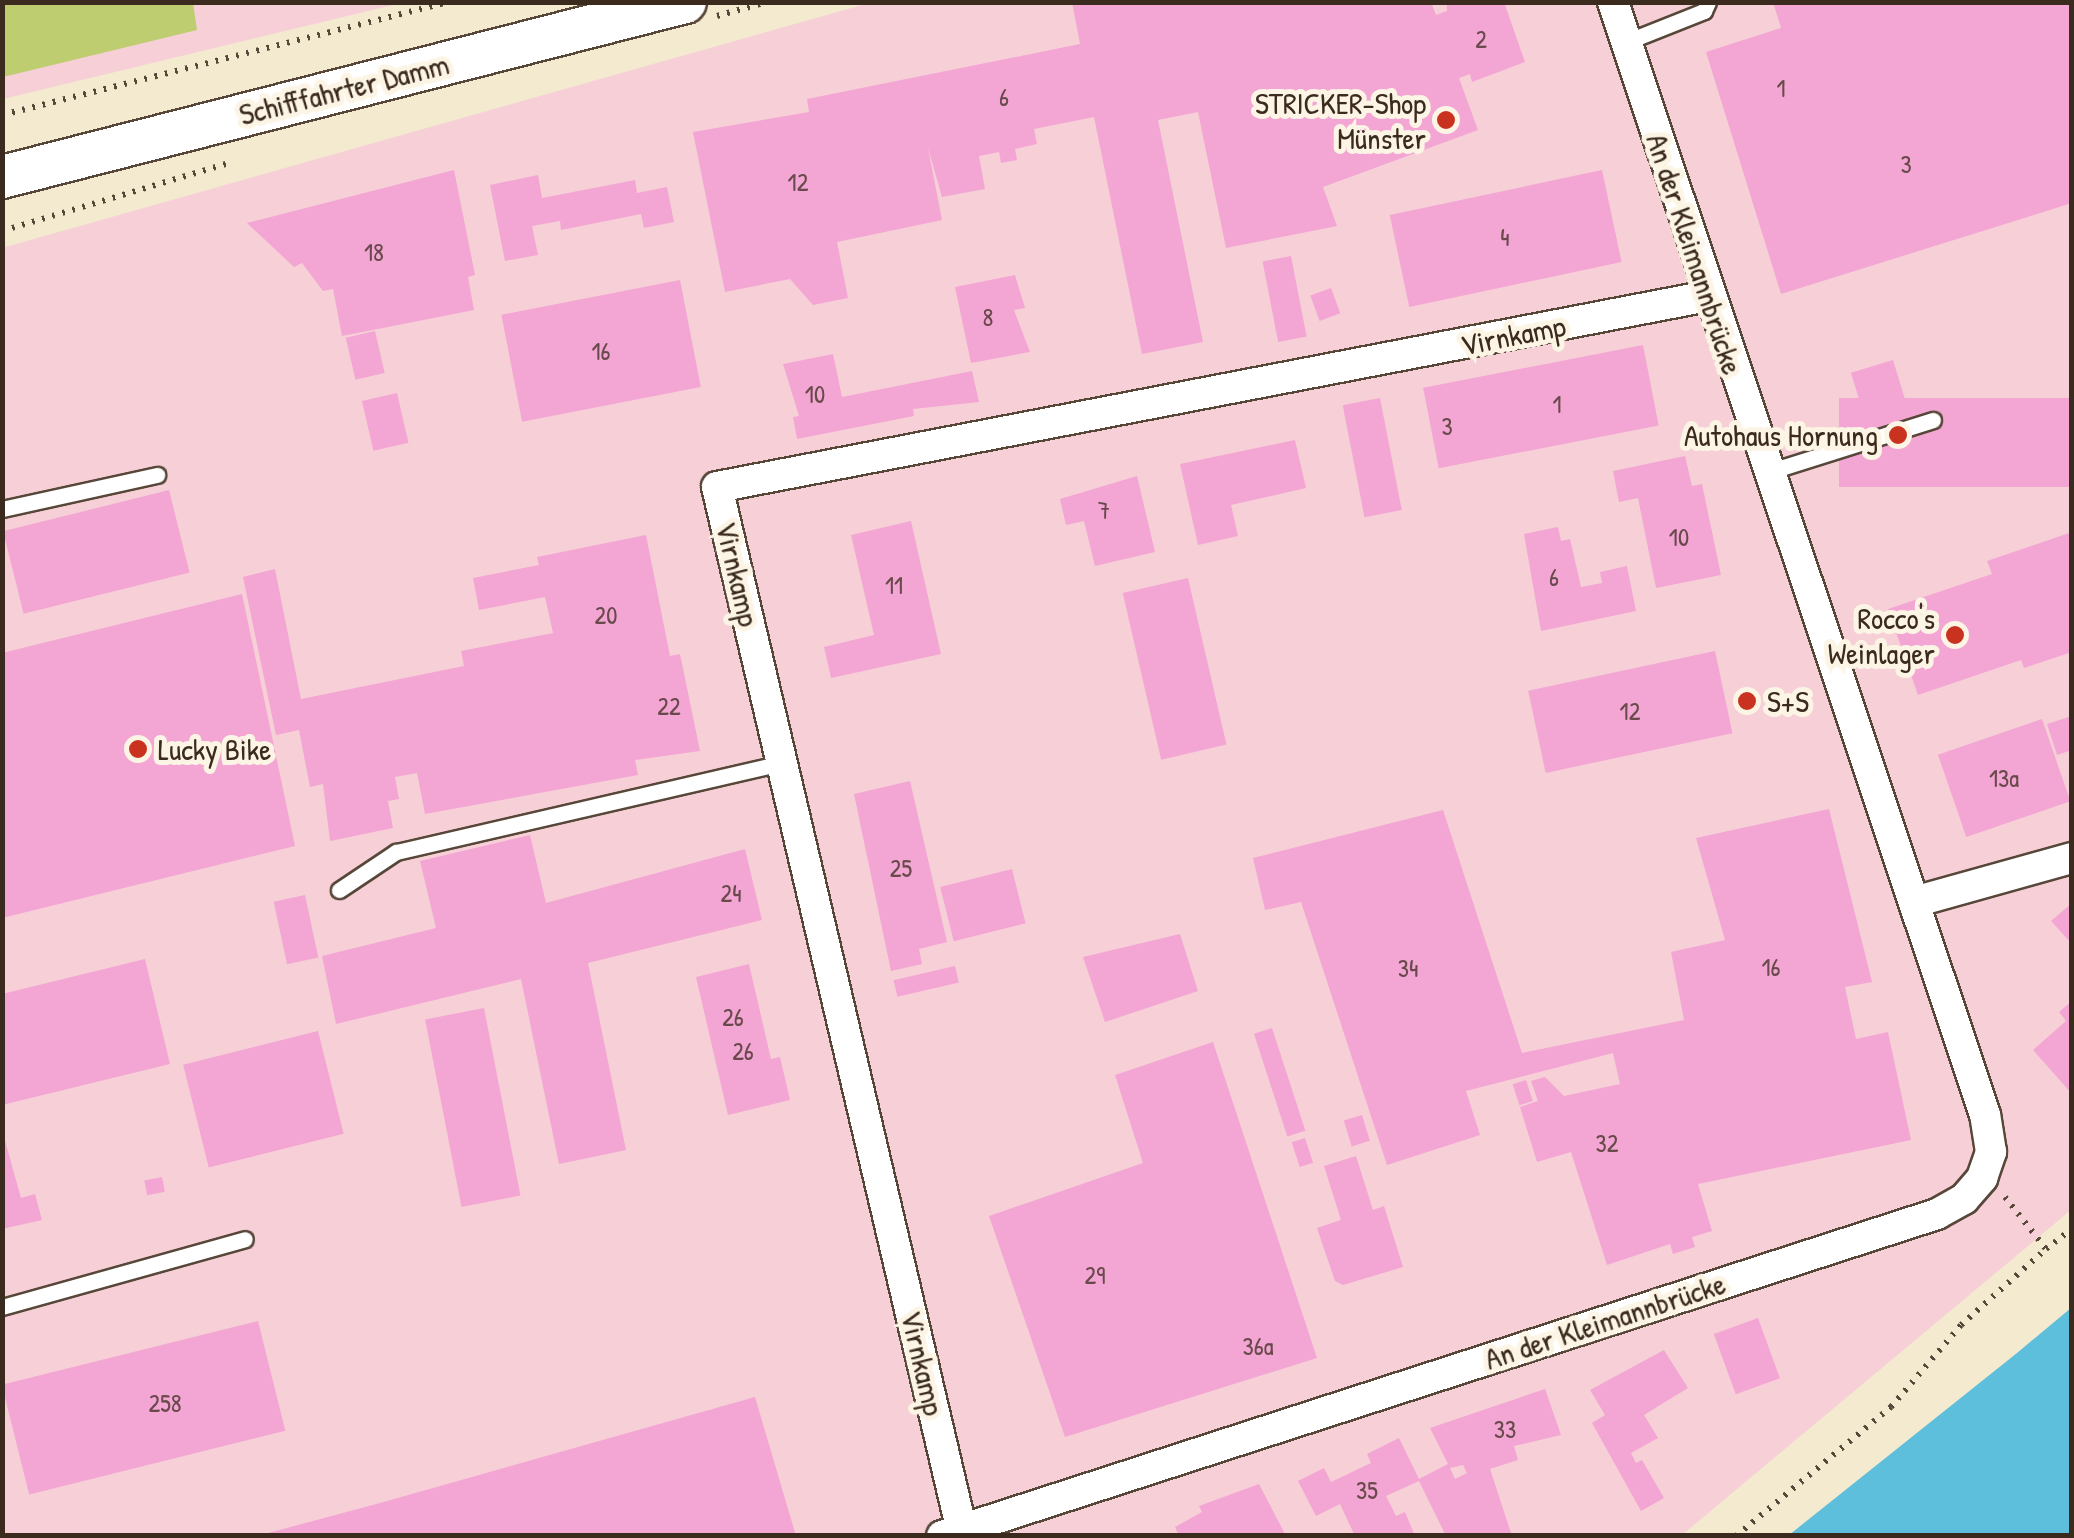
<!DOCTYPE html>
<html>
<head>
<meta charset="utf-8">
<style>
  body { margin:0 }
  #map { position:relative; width:2074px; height:1538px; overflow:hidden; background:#f3eacf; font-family:"Patrick Hand",sans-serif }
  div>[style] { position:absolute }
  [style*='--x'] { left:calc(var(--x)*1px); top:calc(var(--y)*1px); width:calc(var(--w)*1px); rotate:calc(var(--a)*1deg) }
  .built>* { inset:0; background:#f6cfd7 }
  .green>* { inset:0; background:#becd6f }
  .water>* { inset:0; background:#5dbfdc }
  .building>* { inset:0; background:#f3a6d3; transform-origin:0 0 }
  .path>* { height:6px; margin-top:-3px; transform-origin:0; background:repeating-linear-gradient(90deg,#574739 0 2.5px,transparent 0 10.5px) }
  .roads { filter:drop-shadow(2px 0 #574739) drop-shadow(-2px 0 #574739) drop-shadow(0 2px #574739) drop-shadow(0 -2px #574739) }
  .lane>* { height:15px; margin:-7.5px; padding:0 7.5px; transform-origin:7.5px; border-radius:7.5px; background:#fff }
  .street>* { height:30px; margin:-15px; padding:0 15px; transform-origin:15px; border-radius:15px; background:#fff }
  .secondary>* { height:42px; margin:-21px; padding:0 21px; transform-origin:21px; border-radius:21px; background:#fff }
  .dots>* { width:28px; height:28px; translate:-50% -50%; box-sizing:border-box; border:5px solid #fcf5e5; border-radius:50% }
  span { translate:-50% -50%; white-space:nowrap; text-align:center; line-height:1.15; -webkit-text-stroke:10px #fcf5e5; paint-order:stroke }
  .number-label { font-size:25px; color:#69494b }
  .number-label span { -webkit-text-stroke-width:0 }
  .street-label { font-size:30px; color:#3b2a1e }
  .poi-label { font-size:30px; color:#3b2a1e }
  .right { translate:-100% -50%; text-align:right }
  .left { translate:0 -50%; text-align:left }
  .frame { position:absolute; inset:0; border:5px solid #3b2a1e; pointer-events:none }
</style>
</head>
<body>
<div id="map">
  <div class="built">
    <i style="clip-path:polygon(3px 2px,401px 3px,3px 99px)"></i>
    <i style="clip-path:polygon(869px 3px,2071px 3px,2071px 1210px,1682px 1535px,3px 1535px,2px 248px)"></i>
  </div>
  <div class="green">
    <i style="clip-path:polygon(2px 3px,193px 3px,197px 30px,3px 77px)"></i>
  </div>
  <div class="water">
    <i style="clip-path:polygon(2071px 1308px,2071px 1535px,1789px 1535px,2017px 1353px)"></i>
  </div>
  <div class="building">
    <i style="clip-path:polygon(1072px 2px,1431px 2px,1436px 15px,1447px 11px,1447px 2px,1504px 2px,1525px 62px,1472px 82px,1470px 74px,1459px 78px,1478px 130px,1323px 187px,1337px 226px,1226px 248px,1198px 112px,1158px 120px,1203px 342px,1142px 354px,1094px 117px,1034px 129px,1037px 144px,1015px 149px,1017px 160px,1001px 163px,999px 152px,979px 156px,985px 189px,942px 197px,928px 148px,942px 220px,837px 242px,848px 298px,813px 305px,790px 279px,725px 292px,693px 132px,809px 112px,807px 99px,1080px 44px)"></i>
    <i style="clip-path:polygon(1773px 2px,2072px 2px,2072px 203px,1781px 294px,1706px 52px,1781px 28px)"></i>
    <i style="clip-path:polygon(454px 170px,475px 275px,468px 277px,474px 310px,342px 336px,333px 289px,323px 291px,302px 263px,294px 267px,247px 223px)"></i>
    <i style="left:1602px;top:170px;width:94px;height:217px;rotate:78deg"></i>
    <i style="clip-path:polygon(538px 175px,542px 198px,635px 180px,637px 193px,667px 187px,674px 222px,644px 228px,641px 214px,561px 230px,560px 221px,532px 226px,538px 255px,505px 261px,490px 185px)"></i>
    <i style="left:1291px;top:256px;width:82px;height:29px;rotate:79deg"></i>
    <i style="clip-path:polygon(1015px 275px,1025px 308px,1014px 310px,1030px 352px,971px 363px,955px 287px)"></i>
    <i style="left:680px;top:280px;width:109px;height:182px;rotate:79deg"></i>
    <i style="left:1331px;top:288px;width:27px;height:22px;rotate:70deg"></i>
    <i style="left:375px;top:331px;width:43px;height:30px;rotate:77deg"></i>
    <i style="left:1643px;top:345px;width:82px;height:224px;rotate:79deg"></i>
    <i style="clip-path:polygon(833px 354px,842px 397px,972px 371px,979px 402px,913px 409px,914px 416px,797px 439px,793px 417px,799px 416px,783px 364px)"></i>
    <i style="left:1893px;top:360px;width:58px;height:44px;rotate:73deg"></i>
    <i style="left:397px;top:393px;width:51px;height:36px;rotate:77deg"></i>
    <i style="left:1380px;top:398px;width:114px;height:38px;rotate:79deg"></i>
    <i style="left:2072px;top:398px;width:89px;height:233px;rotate:90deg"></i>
    <i style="clip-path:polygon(1295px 440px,1306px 488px,1231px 505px,1238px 536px,1198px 545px,1180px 464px)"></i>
    <i style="clip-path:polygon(1685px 456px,1692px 486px,1702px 484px,1721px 575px,1656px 588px,1638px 498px,1619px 502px,1613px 471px)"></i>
    <i style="clip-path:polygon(1137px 476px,1155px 552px,1095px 566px,1084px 521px,1066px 525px,1060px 499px)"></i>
    <i style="left:169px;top:490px;width:85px;height:171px;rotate:76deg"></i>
    <i style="clip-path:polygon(911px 521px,941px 654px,831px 678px,824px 647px,874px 635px,851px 535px)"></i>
    <i style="clip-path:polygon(1558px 527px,1561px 541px,1570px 539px,1581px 587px,1602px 583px,1600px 572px,1627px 566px,1636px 611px,1541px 631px,1524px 534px)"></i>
    <i style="clip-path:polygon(2072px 532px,2072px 652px,2024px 668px,2021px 660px,1918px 695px,1888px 609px,1992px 574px,1987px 561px)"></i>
    <i style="clip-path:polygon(646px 535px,670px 656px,680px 654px,700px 751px,635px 760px,638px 775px,425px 814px,417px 773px,395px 777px,399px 799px,388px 801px,393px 828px,330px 841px,323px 784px,310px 787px,299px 730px,276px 735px,243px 577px,275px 569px,301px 699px,464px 666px,461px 651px,553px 633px,545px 597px,479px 610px,473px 578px,539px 565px,537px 557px)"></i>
    <i style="left:1188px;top:578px;width:171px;height:67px;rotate:77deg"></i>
    <i style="clip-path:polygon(242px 594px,295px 846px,2px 918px,2px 653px)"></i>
    <i style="left:1715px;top:651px;width:84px;height:191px;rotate:78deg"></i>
    <i style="clip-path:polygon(2072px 716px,2072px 750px,2057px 755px,2047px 724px)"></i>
    <i style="left:2042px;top:719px;width:87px;height:110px;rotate:71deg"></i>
    <i style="clip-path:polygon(910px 781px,947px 942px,919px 949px,922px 964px,891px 971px,854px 794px)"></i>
    <i style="clip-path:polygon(1829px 809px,1872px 982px,1845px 987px,1856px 1039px,1888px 1032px,1911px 1140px,1698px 1184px,1712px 1231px,1692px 1237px,1695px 1247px,1673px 1254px,1670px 1244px,1607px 1265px,1571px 1152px,1537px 1162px,1520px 1107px,1538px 1101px,1531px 1081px,1545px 1077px,1564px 1096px,1620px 1084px,1613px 1053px,1466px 1091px,1480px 1135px,1387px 1165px,1301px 902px,1265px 910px,1253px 858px,1443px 810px,1522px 1053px,1684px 1020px,1671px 952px,1725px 940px,1696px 838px)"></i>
    <i style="clip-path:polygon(530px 835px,546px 903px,745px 849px,762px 920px,588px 963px,626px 1150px,559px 1164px,521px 979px,336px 1024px,322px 956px,436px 928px,420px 861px)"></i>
    <i style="left:1012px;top:869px;width:56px;height:74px;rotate:76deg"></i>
    <i style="left:305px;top:895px;width:64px;height:32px;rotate:78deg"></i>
    <i style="clip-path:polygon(2072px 903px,2072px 944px,2051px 921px)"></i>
    <i style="clip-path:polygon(1180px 934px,1198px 991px,1105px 1022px,1083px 957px)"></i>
    <i style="clip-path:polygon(145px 959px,170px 1064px,2px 1105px,2px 994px)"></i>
    <i style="clip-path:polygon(749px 964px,771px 1059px,780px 1057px,790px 1100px,728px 1115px,696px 977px)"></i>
    <i style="left:955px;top:966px;width:17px;height:63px;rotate:77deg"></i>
    <i style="clip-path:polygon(2072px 1001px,2072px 1094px,2033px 1050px,2066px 1021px,2059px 1012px)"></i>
    <i style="left:484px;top:1008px;width:191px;height:60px;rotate:79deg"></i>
    <i style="left:1272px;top:1028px;width:108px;height:19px;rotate:72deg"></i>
    <i style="left:318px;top:1031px;width:106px;height:139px;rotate:76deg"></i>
    <i style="clip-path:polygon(1213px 1042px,1317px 1358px,1065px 1437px,989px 1216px,1143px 1163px,1115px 1075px)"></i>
    <i style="left:1526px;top:1080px;width:22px;height:14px;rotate:72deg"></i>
    <i style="left:1362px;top:1115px;width:27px;height:19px;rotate:73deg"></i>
    <i style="clip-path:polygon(2px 1130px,21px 1198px,35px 1194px,42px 1220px,2px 1229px)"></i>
    <i style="left:1305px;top:1138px;width:26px;height:14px;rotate:72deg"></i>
    <i style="clip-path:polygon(1356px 1156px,1373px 1210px,1384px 1206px,1403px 1267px,1343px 1285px,1335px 1281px,1317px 1228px,1341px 1220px,1324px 1166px)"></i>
    <i style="left:162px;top:1177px;width:15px;height:18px;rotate:79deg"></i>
    <i style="left:1758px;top:1318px;width:64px;height:47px;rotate:70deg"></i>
    <i style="left:258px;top:1321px;width:113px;height:264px;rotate:76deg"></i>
    <i style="clip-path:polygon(1664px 1350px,1688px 1388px,1644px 1415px,1658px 1438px,1631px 1453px,1636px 1463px,1642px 1460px,1664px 1498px,1641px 1511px,1592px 1423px,1605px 1415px,1590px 1390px)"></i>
    <i style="clip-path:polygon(evenodd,1545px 1389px,1561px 1435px,1514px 1446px,1518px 1460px,1490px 1469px,1512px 1536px,1446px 1536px,1419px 1481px,1386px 1496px,1396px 1516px,1405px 1512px,1415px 1536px,1355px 1536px,1340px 1504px,1316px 1516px,1298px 1481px,1324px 1468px,1331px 1482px,1371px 1463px,1367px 1454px,1399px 1438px,1419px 1479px,1448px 1464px,1430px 1428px,1545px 1389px,1463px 1465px,1467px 1473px,1455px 1479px,1450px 1468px,1463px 1465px)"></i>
    <i style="clip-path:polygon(755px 1397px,796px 1536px,257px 1536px,380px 1503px)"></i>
    <i style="clip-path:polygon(1259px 1484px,1285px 1534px,1179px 1536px,1175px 1527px,1202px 1512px,1199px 1506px)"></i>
  </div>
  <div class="path">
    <i style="--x:717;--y:16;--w:52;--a:-15.6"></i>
    <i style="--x:2;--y:115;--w:459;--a:-14.2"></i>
    <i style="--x:2;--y:231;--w:234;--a:-16.7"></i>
    <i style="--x:2005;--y:1197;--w:66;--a:51.7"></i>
    <i style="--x:2046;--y:1249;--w:33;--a:-38"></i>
    <i style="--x:1736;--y:1536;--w:202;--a:-39.8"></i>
    <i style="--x:1891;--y:1407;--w:108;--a:-49.5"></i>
    <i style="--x:1961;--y:1325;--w:114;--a:-41.8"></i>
  </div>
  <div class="roads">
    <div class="lane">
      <i style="--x:1626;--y:42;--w:84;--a:-21.7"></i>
      <i style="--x:1704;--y:11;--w:10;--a:-66"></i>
      <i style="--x:1768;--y:472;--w:173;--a:-17.5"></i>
      <i style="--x:2;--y:509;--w:159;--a:-12.4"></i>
      <i style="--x:339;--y:890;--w:69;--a:-33.7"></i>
      <i style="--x:396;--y:852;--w:396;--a:-13"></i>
      <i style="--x:2;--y:1307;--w:252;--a:-15.6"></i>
    </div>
    <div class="street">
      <i style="--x:1914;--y:902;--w:164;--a:-15.6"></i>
      <i style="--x:961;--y:1527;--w:1068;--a:-103.2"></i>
      <i style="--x:717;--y:487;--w:1009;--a:-10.91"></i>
      <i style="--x:942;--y:1536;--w:1046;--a:-17.93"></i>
      <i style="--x:1937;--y:1214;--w:31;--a:-29"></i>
      <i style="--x:1964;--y:1199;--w:28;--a:-49"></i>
      <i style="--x:1982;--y:1178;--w:28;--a:-71"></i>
      <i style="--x:1991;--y:1152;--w:37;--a:-99"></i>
      <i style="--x:1985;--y:1115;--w:1174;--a:-108.48"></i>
    </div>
    <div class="secondary">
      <i style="--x:2;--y:177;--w:705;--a:-14.37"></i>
    </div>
  </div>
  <div class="dots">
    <i style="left:1446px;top:120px;background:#c8321e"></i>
    <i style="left:1898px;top:435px;background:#c8321e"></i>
    <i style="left:1955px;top:635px;background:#c8321e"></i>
    <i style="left:1747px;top:701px;background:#c8321e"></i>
    <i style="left:138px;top:749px;background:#c8321e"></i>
  </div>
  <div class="number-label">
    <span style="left:1481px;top:39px">2</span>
    <span style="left:1781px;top:88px">1</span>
    <span style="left:1004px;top:97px">6</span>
    <span style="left:1906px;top:164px">3</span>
    <span style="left:798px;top:182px">12</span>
    <span style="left:1505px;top:237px">4</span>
    <span style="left:374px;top:252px">18</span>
    <span style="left:988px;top:317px">8</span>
    <span style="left:601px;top:351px">16</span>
    <span style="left:815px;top:394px">10</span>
    <span style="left:1557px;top:404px">1</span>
    <span style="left:1447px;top:426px">3</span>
    <span style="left:1104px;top:510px">7</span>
    <span style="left:1679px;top:537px">10</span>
    <span style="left:1554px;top:577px">6</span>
    <span style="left:894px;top:585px">11</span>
    <span style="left:606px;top:615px">20</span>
    <span style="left:669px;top:706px">22</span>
    <span style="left:1630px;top:711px">12</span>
    <span style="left:2004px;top:778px">13a</span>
    <span style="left:901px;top:868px">25</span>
    <span style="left:731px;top:893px">24</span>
    <span style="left:1771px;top:967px">16</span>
    <span style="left:1408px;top:968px">34</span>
    <span style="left:733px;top:1017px">26</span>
    <span style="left:743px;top:1051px">26</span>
    <span style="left:1607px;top:1143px">32</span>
    <span style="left:1095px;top:1275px">29</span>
    <span style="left:1258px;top:1346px">36a</span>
    <span style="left:165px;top:1403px">258</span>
    <span style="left:1505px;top:1429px">33</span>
    <span style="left:1367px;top:1490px">35</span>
  </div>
  <div class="street-label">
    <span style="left:344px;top:89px;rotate:-14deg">Schifffahrter Damm</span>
    <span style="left:1695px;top:254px;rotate:72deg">An der Kleimannbrücke</span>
    <span style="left:1513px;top:335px;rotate:-11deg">Virnkamp</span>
    <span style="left:738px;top:574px;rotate:77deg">Virnkamp</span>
    <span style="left:1605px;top:1321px;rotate:-18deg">An der Kleimannbrücke</span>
    <span style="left:923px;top:1363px;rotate:77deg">Virnkamp</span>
  </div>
  <div class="poi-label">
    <span class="right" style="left:1426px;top:120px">STRICKER-Shop<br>Münster</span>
    <span class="right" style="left:1878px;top:435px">Autohaus Hornung</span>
    <span class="right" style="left:1935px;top:635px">Rocco's<br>Weinlager</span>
    <span class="left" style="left:1767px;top:701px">S+S</span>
    <span class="left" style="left:158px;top:749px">Lucky Bike</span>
  </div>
  <div class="frame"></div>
</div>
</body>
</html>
